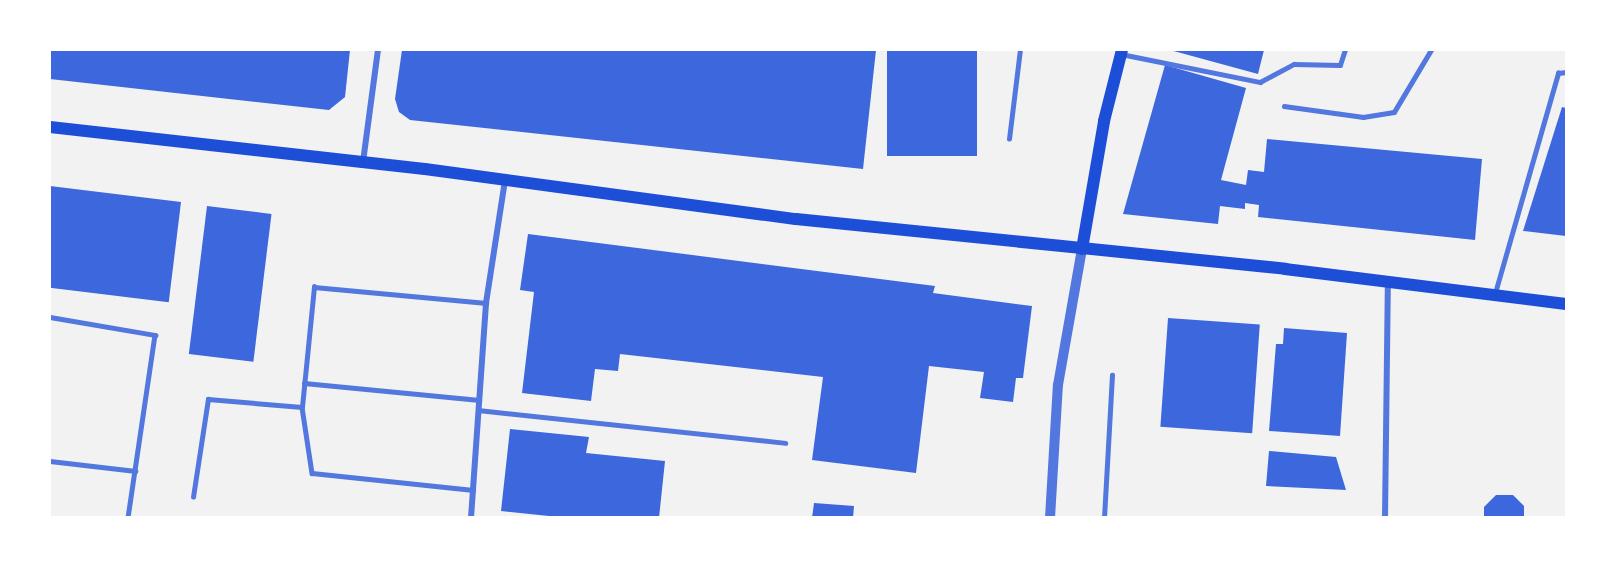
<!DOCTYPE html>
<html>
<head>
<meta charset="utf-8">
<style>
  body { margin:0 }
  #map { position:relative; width:1616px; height:567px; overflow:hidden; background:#f2f2f2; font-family:Poppins,sans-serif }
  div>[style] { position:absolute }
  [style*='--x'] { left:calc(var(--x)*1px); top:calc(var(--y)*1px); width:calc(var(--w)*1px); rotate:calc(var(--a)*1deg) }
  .building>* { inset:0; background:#3d67dc; transform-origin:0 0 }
  .service>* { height:4.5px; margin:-2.25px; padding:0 2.25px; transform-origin:2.25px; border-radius:2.25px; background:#5277de }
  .minor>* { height:6px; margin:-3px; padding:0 3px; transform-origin:3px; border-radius:3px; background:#5277de }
  .tertiary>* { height:10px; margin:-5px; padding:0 5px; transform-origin:5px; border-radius:5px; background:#5277de }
  .secondary>* { height:12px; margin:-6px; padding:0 6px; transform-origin:6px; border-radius:6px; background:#1d4ed8 }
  span { translate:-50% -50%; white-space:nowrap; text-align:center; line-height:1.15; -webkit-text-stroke:5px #fff; paint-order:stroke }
  .frame { position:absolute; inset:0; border:51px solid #fff; pointer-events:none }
</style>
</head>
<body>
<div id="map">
  <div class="building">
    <i style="clip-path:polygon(50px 50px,350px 50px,345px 97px,329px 110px,50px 79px)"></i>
    <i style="clip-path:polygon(402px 50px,876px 50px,863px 169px,410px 120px,399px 112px,395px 99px)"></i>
    <i style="left:887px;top:50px;width:90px;height:106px"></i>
    <i style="clip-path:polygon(1170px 50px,1264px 50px,1258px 74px)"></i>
    <i style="clip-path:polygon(1165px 65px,1246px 88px,1221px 180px,1246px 185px,1248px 170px,1264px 172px,1267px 139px,1482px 159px,1475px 240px,1258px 217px,1259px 205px,1245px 203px,1245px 209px,1220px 206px,1218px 224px,1123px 214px)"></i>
    <i style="clip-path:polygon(1562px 107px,1566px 108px,1566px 236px,1523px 231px)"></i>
    <i style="left:50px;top:186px;width:132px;height:101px;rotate:7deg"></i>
    <i style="left:207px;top:206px;width:65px;height:149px;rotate:7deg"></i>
    <i style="clip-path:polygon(528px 234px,935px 286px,933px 293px,1032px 306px,1023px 378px,1016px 378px,1013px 402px,980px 398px,984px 372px,929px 366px,916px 473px,812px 460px,823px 377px,620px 354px,618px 371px,595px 369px,591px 401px,522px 393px,534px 292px,520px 290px)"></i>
    <i style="left:1168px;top:318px;width:92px;height:109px;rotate:4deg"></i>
    <i style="clip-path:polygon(1284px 328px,1347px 333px,1340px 436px,1269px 431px,1276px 344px,1283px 344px)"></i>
    <i style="clip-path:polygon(510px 429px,589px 437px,586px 453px,665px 461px,659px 518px,568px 518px,501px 511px)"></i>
    <i style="clip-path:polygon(1269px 451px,1336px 457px,1346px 490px,1266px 486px)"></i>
    <i style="clip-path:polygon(1496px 495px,1513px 495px,1524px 506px,1524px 518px,1484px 518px,1484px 507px)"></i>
    <i style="clip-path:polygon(814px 503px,854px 506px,853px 518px,812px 518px)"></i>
  </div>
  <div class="service">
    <i style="--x:1121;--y:54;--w:142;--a:11.4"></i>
    <i style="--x:1260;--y:82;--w:38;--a:-28"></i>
    <i style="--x:1294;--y:64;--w:46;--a:1.2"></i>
    <i style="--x:1340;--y:65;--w:16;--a:-72"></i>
    <i style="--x:1284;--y:106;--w:80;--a:7.9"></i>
    <i style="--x:1363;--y:117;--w:31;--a:-9"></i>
    <i style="--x:1394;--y:112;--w:72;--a:-59.2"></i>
    <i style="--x:1009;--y:139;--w:90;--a:-83"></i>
    <i style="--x:1495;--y:293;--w:229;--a:-74"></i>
    <i style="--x:1558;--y:73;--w:8;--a:-7"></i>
    <i style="--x:50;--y:317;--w:107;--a:9.7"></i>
    <i style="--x:155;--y:335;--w:185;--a:98.4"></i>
    <i style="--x:304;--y:383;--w:176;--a:5.5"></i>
    <i style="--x:302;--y:407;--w:67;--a:81.4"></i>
    <i style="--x:312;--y:473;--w:162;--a:6"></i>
    <i style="--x:478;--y:410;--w:309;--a:6.1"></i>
    <i style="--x:50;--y:461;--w:86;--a:6.7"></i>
    <i style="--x:193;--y:497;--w:99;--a:-81.3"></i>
    <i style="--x:208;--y:399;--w:94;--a:4.9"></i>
    <i style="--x:302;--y:407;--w:121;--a:-84.3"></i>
    <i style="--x:314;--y:287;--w:173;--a:5.3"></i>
    <i style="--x:1104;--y:518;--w:143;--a:-86.8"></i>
  </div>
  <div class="minor">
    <i style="--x:363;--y:162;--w:113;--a:-82.4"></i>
    <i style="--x:471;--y:518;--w:216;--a:-86"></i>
    <i style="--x:486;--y:303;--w:124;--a:-81.2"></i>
    <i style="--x:1385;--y:518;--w:236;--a:-89.3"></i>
  </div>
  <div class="tertiary">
    <i style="--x:1050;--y:518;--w:133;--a:-86.6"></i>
    <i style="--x:1058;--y:385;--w:138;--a:-80"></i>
  </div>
  <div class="secondary">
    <i style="--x:50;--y:127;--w:377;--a:6.4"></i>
    <i style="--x:425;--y:169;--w:374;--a:7.7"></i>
    <i style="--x:796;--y:219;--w:492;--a:5.8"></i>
    <i style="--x:1285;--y:269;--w:283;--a:7.1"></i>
    <i style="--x:1082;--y:249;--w:130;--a:-80.2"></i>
    <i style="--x:1104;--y:121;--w:73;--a:-75.8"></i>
  </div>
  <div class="frame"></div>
</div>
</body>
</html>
